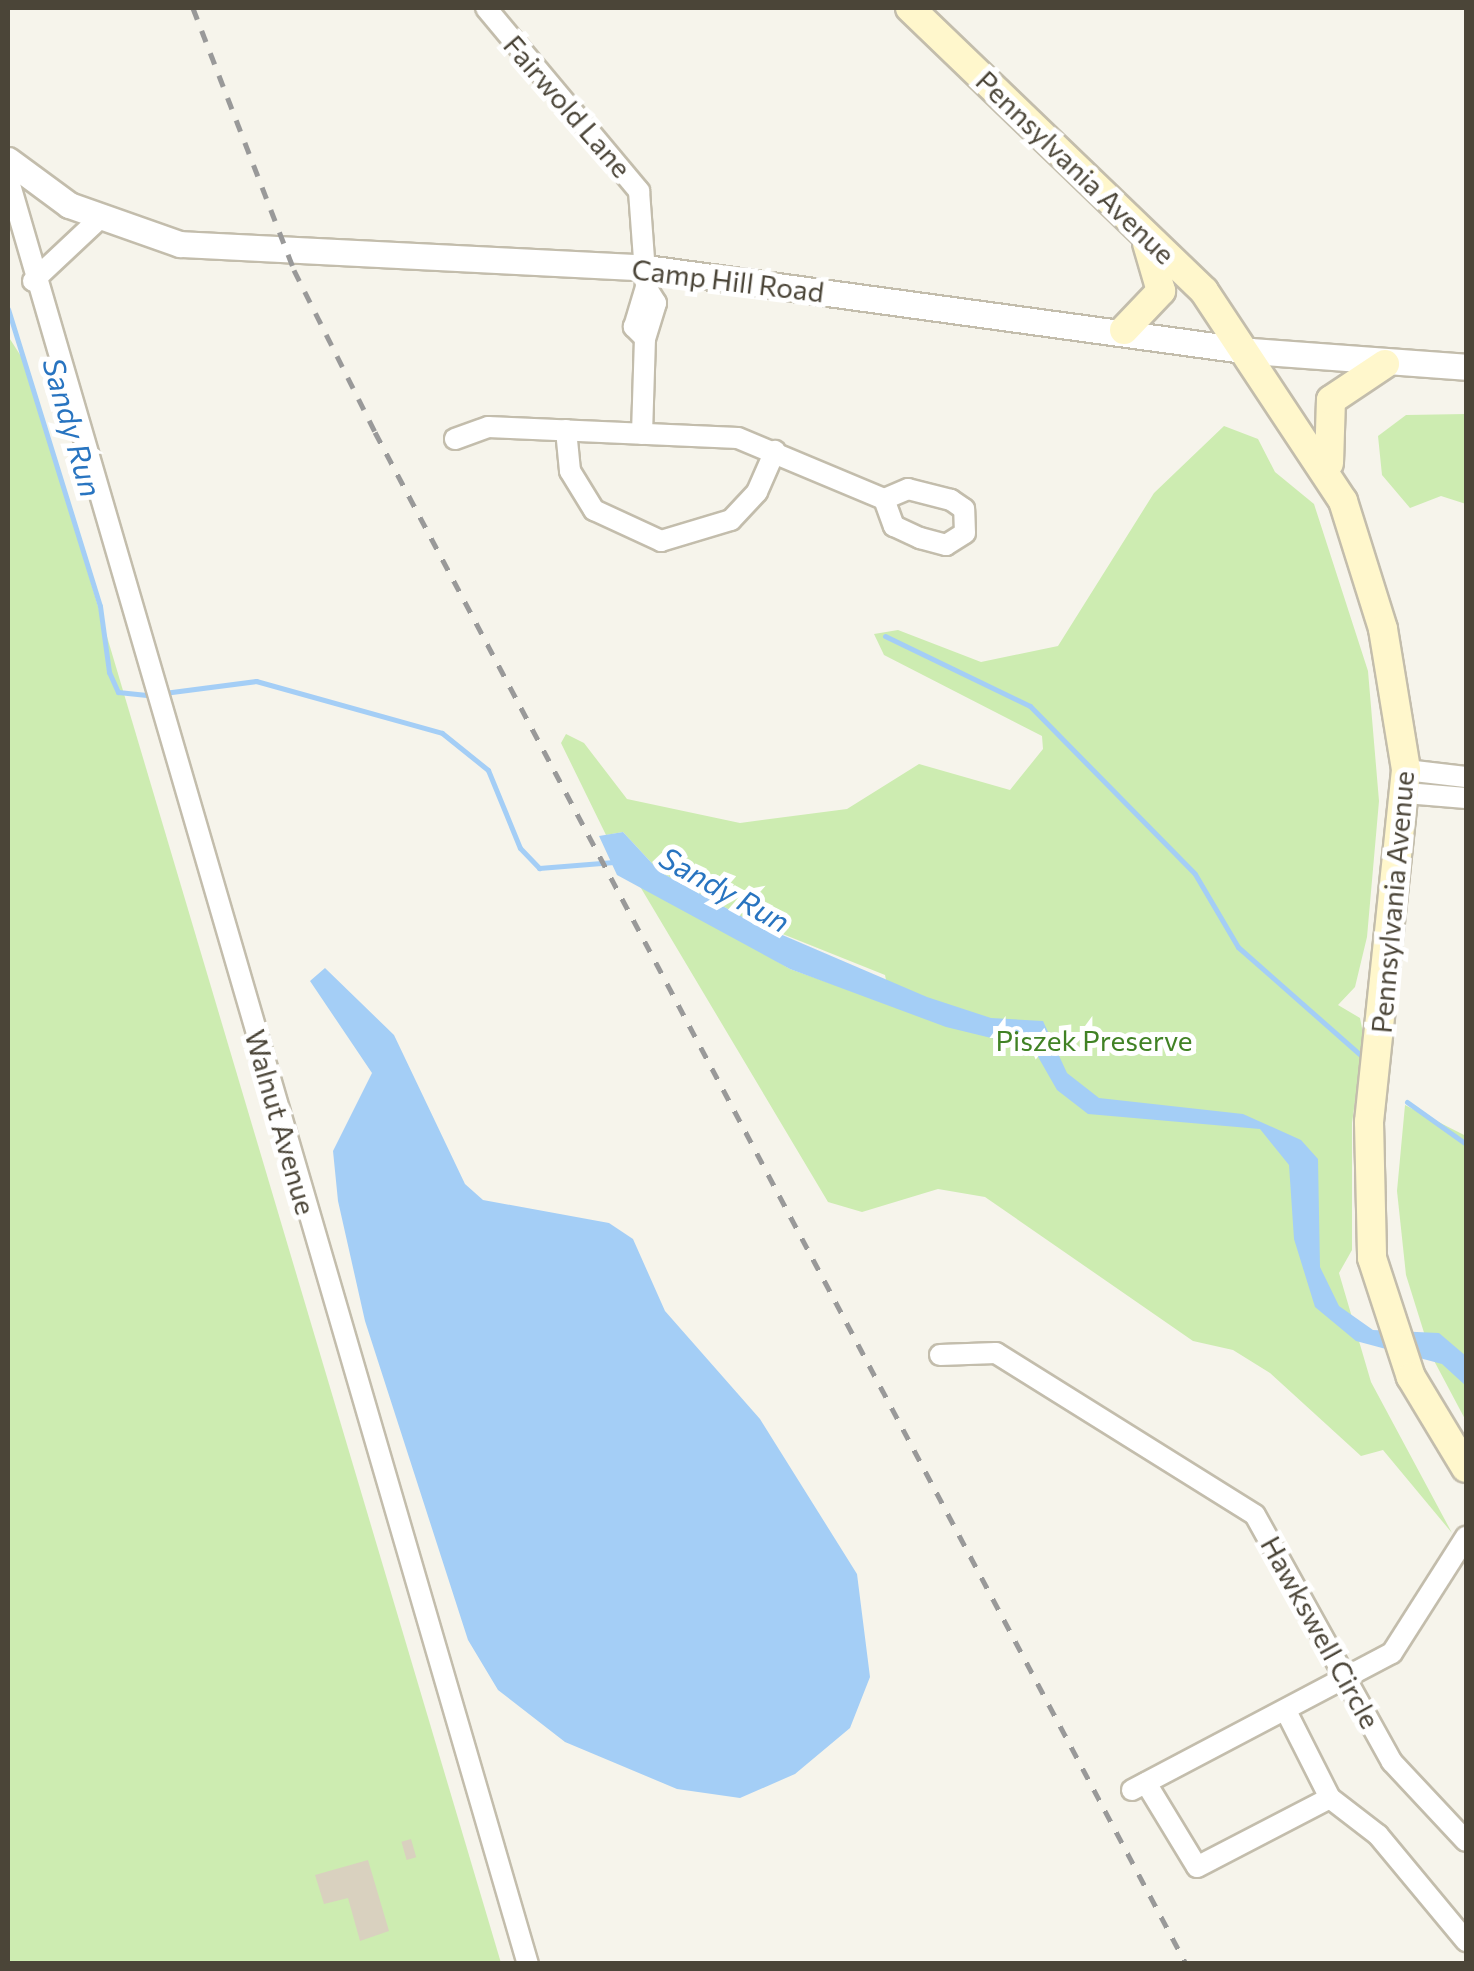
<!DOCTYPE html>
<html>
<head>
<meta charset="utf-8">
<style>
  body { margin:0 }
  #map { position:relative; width:1474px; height:1971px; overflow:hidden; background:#f6f4eb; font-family:Commissioner,sans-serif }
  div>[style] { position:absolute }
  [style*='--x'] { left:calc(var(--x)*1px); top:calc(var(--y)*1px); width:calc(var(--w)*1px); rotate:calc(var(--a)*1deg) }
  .green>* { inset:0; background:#cdecb1 }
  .water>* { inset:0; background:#a4cef6 }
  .stream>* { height:5px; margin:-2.5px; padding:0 2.5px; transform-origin:2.5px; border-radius:2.5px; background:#a4cef6 }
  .building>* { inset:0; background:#d9d1bf; transform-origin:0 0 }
  .roads { filter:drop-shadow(2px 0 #c3bdac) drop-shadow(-2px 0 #c3bdac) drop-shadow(0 2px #c3bdac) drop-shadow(0 -2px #c3bdac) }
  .minor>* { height:20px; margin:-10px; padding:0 10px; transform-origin:10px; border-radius:10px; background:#fff }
  .tertiary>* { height:25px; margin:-12.5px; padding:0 12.5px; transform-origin:12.5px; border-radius:12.5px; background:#fff }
  .secondary>* { height:28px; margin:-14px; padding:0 14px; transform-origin:14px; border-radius:14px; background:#fff7cc }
  .rail>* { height:5px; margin-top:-2.5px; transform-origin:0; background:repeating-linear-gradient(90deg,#999 0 12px,transparent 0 24px) }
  span { translate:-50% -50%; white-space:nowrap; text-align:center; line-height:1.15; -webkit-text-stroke:10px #fff; paint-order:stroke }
  .street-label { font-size:28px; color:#4b4538 }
  .park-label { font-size:28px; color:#418225 }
  .water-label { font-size:30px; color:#2874c0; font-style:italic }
  .frame { position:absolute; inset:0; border:10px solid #4b4538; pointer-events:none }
</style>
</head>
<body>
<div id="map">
  <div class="green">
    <i style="clip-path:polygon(8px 336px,26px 364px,501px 1963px,8px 1963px)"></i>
    <i style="clip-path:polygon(1466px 414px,1466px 504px,1441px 496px,1410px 508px,1382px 475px,1378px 436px,1406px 415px)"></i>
    <i style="clip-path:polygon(1224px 426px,1258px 439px,1275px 472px,1314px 504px,1368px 671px,1379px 801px,1367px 937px,1355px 987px,1338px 1005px,1360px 1018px,1364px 1038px,1352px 1123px,1352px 1250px,1339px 1273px,1371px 1382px,1452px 1533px,1383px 1450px,1361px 1456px,1270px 1373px,1233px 1350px,1193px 1341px,985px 1197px,938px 1189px,862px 1212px,828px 1202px,635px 878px,790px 969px,891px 1005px,885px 975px,750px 921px,660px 872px,623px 832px,606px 835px,561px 743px,566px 734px,584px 743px,627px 799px,740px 823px,847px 809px,919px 764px,1010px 790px,1043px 749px,1042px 736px,884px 655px,874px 634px,898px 630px,981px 662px,1058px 646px,1154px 493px)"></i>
    <i style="clip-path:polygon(1405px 1105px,1466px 1136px,1466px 1421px,1431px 1355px,1406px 1275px,1397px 1191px)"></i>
  </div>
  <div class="water">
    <i style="clip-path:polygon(623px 832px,660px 872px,750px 921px,927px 997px,991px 1018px,1043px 1021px,1067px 1073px,1099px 1098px,1243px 1114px,1301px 1140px,1318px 1159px,1320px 1267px,1339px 1306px,1373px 1330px,1439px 1333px,1466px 1356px,1466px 1386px,1442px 1364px,1356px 1341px,1315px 1307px,1294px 1239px,1289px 1165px,1260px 1129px,1088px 1114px,1057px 1090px,1033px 1048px,946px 1027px,790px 969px,617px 875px,599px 836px)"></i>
    <i style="clip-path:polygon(325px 968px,394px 1035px,465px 1184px,483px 1200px,609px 1223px,633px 1239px,665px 1311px,760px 1419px,857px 1574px,870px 1677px,850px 1728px,795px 1774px,740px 1798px,677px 1789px,565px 1742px,498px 1690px,468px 1640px,365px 1321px,338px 1201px,333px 1151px,372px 1073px,310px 981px)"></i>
  </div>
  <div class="stream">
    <i style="--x:8;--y:309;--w:311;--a:72.8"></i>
    <i style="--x:100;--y:606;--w:67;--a:82.2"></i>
    <i style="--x:109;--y:672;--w:22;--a:66"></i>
    <i style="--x:118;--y:692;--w:36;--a:6"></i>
    <i style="--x:885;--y:636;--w:161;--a:25.8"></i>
    <i style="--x:1030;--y:706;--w:235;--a:45.5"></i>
    <i style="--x:1195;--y:874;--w:85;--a:59.5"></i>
    <i style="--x:1238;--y:947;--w:168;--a:41.4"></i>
    <i style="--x:164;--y:693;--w:93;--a:-7.4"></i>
    <i style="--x:256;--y:681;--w:193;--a:15.6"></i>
    <i style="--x:442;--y:733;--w:59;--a:38.8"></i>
    <i style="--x:488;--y:770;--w:84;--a:67.7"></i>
    <i style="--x:520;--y:848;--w:28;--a:46"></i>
    <i style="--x:539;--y:868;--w:75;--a:-4.6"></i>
    <i style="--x:1407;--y:1102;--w:72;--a:35.4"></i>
  </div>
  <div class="building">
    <i style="left:411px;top:1839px;width:19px;height:10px;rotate:74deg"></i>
    <i style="clip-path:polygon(368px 1860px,389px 1931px,360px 1941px,348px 1898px,324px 1904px,315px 1875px)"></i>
  </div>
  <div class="roads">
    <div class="minor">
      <i style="--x:486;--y:8;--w:239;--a:50.1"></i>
      <i style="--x:639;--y:191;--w:96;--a:85.8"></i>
      <i style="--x:646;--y:287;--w:19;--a:58"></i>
      <i style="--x:656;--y:303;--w:37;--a:107"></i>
      <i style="--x:645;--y:338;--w:96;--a:91.8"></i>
      <i style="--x:8;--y:178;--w:1860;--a:73.77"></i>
      <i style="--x:33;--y:281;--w:91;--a:-43.2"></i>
      <i style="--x:645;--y:338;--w:16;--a:-135"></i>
      <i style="--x:634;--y:327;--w:42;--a:-73.3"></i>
      <i style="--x:566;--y:430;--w:41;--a:84.4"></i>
      <i style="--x:570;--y:471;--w:46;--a:58.4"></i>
      <i style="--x:594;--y:510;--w:74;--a:24.8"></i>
      <i style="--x:661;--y:541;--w:73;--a:-16.7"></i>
      <i style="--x:731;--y:520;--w:38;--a:-47"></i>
      <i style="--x:757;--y:492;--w:45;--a:-66.3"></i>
      <i style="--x:455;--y:439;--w:35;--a:-20"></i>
      <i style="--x:488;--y:427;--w:250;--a:2.5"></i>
      <i style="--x:738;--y:438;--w:158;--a:22.7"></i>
      <i style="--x:884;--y:499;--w:29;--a:70"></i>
      <i style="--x:894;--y:526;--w:29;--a:25"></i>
      <i style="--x:920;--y:538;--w:27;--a:15"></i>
      <i style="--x:946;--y:545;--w:22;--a:-32"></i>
      <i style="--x:965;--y:533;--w:24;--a:-92"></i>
      <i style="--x:964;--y:509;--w:16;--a:-145"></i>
      <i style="--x:951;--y:500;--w:44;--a:-165.7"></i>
      <i style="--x:908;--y:489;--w:26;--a:157"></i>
      <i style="--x:1406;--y:770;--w:60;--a:6.7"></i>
      <i style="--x:1406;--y:793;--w:60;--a:4.8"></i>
      <i style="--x:940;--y:1355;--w:56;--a:-2"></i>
      <i style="--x:996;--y:1353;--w:305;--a:32"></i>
      <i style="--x:1255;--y:1515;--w:282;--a:61"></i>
      <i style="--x:1392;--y:1762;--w:108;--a:46.9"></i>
      <i style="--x:1286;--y:1711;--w:97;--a:63.2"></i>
      <i style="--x:1330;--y:1798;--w:61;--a:37.6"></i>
      <i style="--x:1378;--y:1835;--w:138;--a:50.3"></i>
      <i style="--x:1146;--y:1783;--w:98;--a:58.7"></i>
      <i style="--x:1197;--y:1867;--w:150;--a:-27.4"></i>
      <i style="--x:1132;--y:1790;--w:294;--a:-27.8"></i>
      <i style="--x:1392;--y:1653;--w:138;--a:-57.5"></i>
    </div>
    <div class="tertiary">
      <i style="--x:8;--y:160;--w:76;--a:36.4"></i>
      <i style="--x:69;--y:205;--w:118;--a:19.4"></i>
      <i style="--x:180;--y:244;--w:467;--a:2.9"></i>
      <i style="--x:646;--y:268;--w:610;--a:7.82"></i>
      <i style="--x:1250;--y:351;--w:217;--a:4.2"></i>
    </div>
    <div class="secondary">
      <i style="--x:910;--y:8;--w:408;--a:43.9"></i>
      <i style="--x:1204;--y:291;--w:252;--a:56.5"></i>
      <i style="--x:1343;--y:501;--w:134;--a:72.6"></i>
      <i style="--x:1383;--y:629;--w:143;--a:80.7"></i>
      <i style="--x:1406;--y:770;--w:354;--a:96"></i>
      <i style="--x:1369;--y:1122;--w:136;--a:88.7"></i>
      <i style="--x:1372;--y:1258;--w:125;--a:71.9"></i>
      <i style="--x:1411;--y:1377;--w:106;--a:58.9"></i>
      <i style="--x:1124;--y:330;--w:54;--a:-46.5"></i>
      <i style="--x:1161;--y:291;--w:50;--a:-106.3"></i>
      <i style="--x:1329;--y:463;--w:63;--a:-88.2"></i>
      <i style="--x:1331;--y:400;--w:65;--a:-33.7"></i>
    </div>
  </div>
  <div class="rail">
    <i style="--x:193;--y:8;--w:281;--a:68.9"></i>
    <i style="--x:294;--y:270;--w:181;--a:63.4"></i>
    <i style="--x:375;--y:432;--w:1733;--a:62.1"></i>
  </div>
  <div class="street-label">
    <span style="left:568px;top:106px;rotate:49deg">Fairwold Lane</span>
    <span style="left:1076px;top:167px;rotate:44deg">Pennsylvania Avenue</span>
    <span style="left:728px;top:280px;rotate:7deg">Camp Hill Road</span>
    <span style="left:1392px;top:902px;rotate:-85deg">Pennsylvania Avenue</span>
    <span style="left:281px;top:1122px;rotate:74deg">Walnut Avenue</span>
    <span style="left:1321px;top:1632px;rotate:61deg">Hawkswell Circle</span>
  </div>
  <div class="park-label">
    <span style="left:1094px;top:1040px">Piszek Preserve</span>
  </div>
  <div class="water-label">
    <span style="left:73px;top:427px;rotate:74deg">Sandy Run</span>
    <span style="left:725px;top:889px;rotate:29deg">Sandy Run</span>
  </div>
  <div class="frame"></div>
</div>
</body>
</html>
